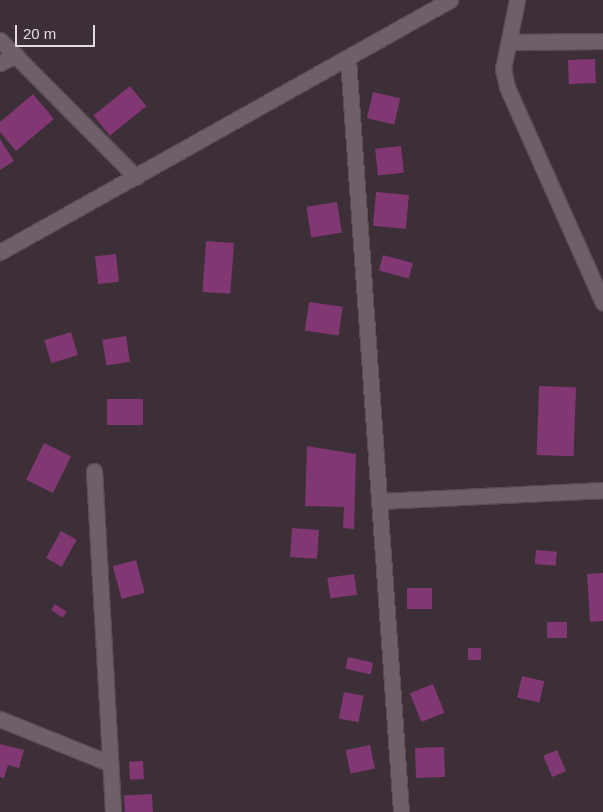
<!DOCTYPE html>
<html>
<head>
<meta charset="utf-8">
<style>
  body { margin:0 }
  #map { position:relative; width:603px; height:812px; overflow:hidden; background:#3c2f38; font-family:Helvetica,sans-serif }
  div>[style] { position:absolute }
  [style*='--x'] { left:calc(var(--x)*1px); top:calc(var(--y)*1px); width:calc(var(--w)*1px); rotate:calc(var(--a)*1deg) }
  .building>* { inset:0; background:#813772; transform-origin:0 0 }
  .roads { filter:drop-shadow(1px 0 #584e56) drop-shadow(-1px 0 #584e56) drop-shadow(0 1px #584e56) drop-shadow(0 -1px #584e56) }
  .minor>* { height:15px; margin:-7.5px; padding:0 7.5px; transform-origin:7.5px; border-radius:7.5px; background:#6e5f6a }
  span { translate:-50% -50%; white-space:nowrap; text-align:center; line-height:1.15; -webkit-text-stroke:4.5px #3c2f38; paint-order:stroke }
  .scale { position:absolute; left:15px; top:25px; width:80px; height:22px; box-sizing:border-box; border:2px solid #e2dae0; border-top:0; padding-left:6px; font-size:15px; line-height:18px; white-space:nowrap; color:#e2dae0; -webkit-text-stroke:4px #3c2f38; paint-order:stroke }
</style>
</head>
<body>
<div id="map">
  <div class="building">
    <i style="left:595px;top:59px;width:24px;height:27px;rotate:88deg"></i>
    <i style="left:130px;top:86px;width:26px;height:47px;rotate:51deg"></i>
    <i style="left:373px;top:92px;width:28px;height:27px;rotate:13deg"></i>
    <i style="clip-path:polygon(33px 94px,54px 119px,16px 151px,0 132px,0 122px)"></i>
    <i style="clip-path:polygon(0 139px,14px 161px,0 170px)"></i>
    <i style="left:401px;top:146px;width:27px;height:26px;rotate:84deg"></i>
    <i style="left:376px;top:192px;width:33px;height:34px;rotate:5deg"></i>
    <i style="left:337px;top:202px;width:31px;height:31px;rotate:81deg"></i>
    <i style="left:206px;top:241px;width:28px;height:51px;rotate:4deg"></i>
    <i style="left:116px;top:254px;width:28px;height:21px;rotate:84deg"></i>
    <i style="left:383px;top:255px;width:31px;height:16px;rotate:15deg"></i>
    <i style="left:309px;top:302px;width:34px;height:29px;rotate:8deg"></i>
    <i style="left:71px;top:332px;width:24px;height:28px;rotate:73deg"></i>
    <i style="left:126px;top:336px;width:26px;height:24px;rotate:81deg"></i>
    <i style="left:539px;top:386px;width:37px;height:69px;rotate:2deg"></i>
    <i style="left:107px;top:399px;width:36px;height:26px"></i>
    <i style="left:44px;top:443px;width:30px;height:41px;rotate:26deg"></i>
    <i style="clip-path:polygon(307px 446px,356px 454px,354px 529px,343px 528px,344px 507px,305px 506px)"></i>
    <i style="left:292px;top:528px;width:27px;height:29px;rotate:4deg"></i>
    <i style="left:61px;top:531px;width:18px;height:31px;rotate:29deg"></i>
    <i style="left:536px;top:550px;width:21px;height:14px;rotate:5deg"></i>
    <i style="left:136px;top:560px;width:34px;height:24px;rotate:75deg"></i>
    <i style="clip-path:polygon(603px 573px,603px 621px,590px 622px,587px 574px)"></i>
    <i style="left:354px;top:574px;width:21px;height:27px;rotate:82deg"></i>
    <i style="left:407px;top:588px;width:25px;height:21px"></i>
    <i style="left:55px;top:604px;width:14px;height:7px;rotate:34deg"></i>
    <i style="left:547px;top:622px;width:20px;height:16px"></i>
    <i style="left:468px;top:648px;width:13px;height:12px"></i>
    <i style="left:348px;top:657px;width:26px;height:12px;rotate:13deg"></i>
    <i style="left:522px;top:676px;width:23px;height:22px;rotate:13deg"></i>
    <i style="left:433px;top:684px;width:31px;height:25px;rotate:68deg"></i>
    <i style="left:344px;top:692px;width:20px;height:27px;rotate:11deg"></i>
    <i style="clip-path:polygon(0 744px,24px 750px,19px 768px,8px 765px,4px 778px,0 777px)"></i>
    <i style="left:370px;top:745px;width:24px;height:25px;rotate:78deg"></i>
    <i style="left:444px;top:747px;width:30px;height:29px;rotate:88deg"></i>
    <i style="left:557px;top:750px;width:23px;height:15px;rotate:67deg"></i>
    <i style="left:143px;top:761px;width:18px;height:14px;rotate:87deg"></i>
    <i style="left:152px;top:794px;width:18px;height:28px;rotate:87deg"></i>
  </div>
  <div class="roads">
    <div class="minor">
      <i style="--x:517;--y:0;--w:70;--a:101.5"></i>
      <i style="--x:503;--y:69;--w:18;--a:77"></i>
      <i style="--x:507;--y:87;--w:236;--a:66"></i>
      <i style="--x:0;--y:40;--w:193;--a:45.2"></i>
      <i style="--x:509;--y:42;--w:94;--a:-0.6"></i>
      <i style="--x:348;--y:59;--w:755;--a:85.97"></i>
      <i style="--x:0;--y:63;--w:18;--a:-27"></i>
      <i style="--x:0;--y:252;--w:516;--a:-29.25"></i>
      <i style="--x:94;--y:471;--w:342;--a:86.8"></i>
      <i style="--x:380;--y:501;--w:223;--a:-2.8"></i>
      <i style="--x:0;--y:719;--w:118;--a:22"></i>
    </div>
  </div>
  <div class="scale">20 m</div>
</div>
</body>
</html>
